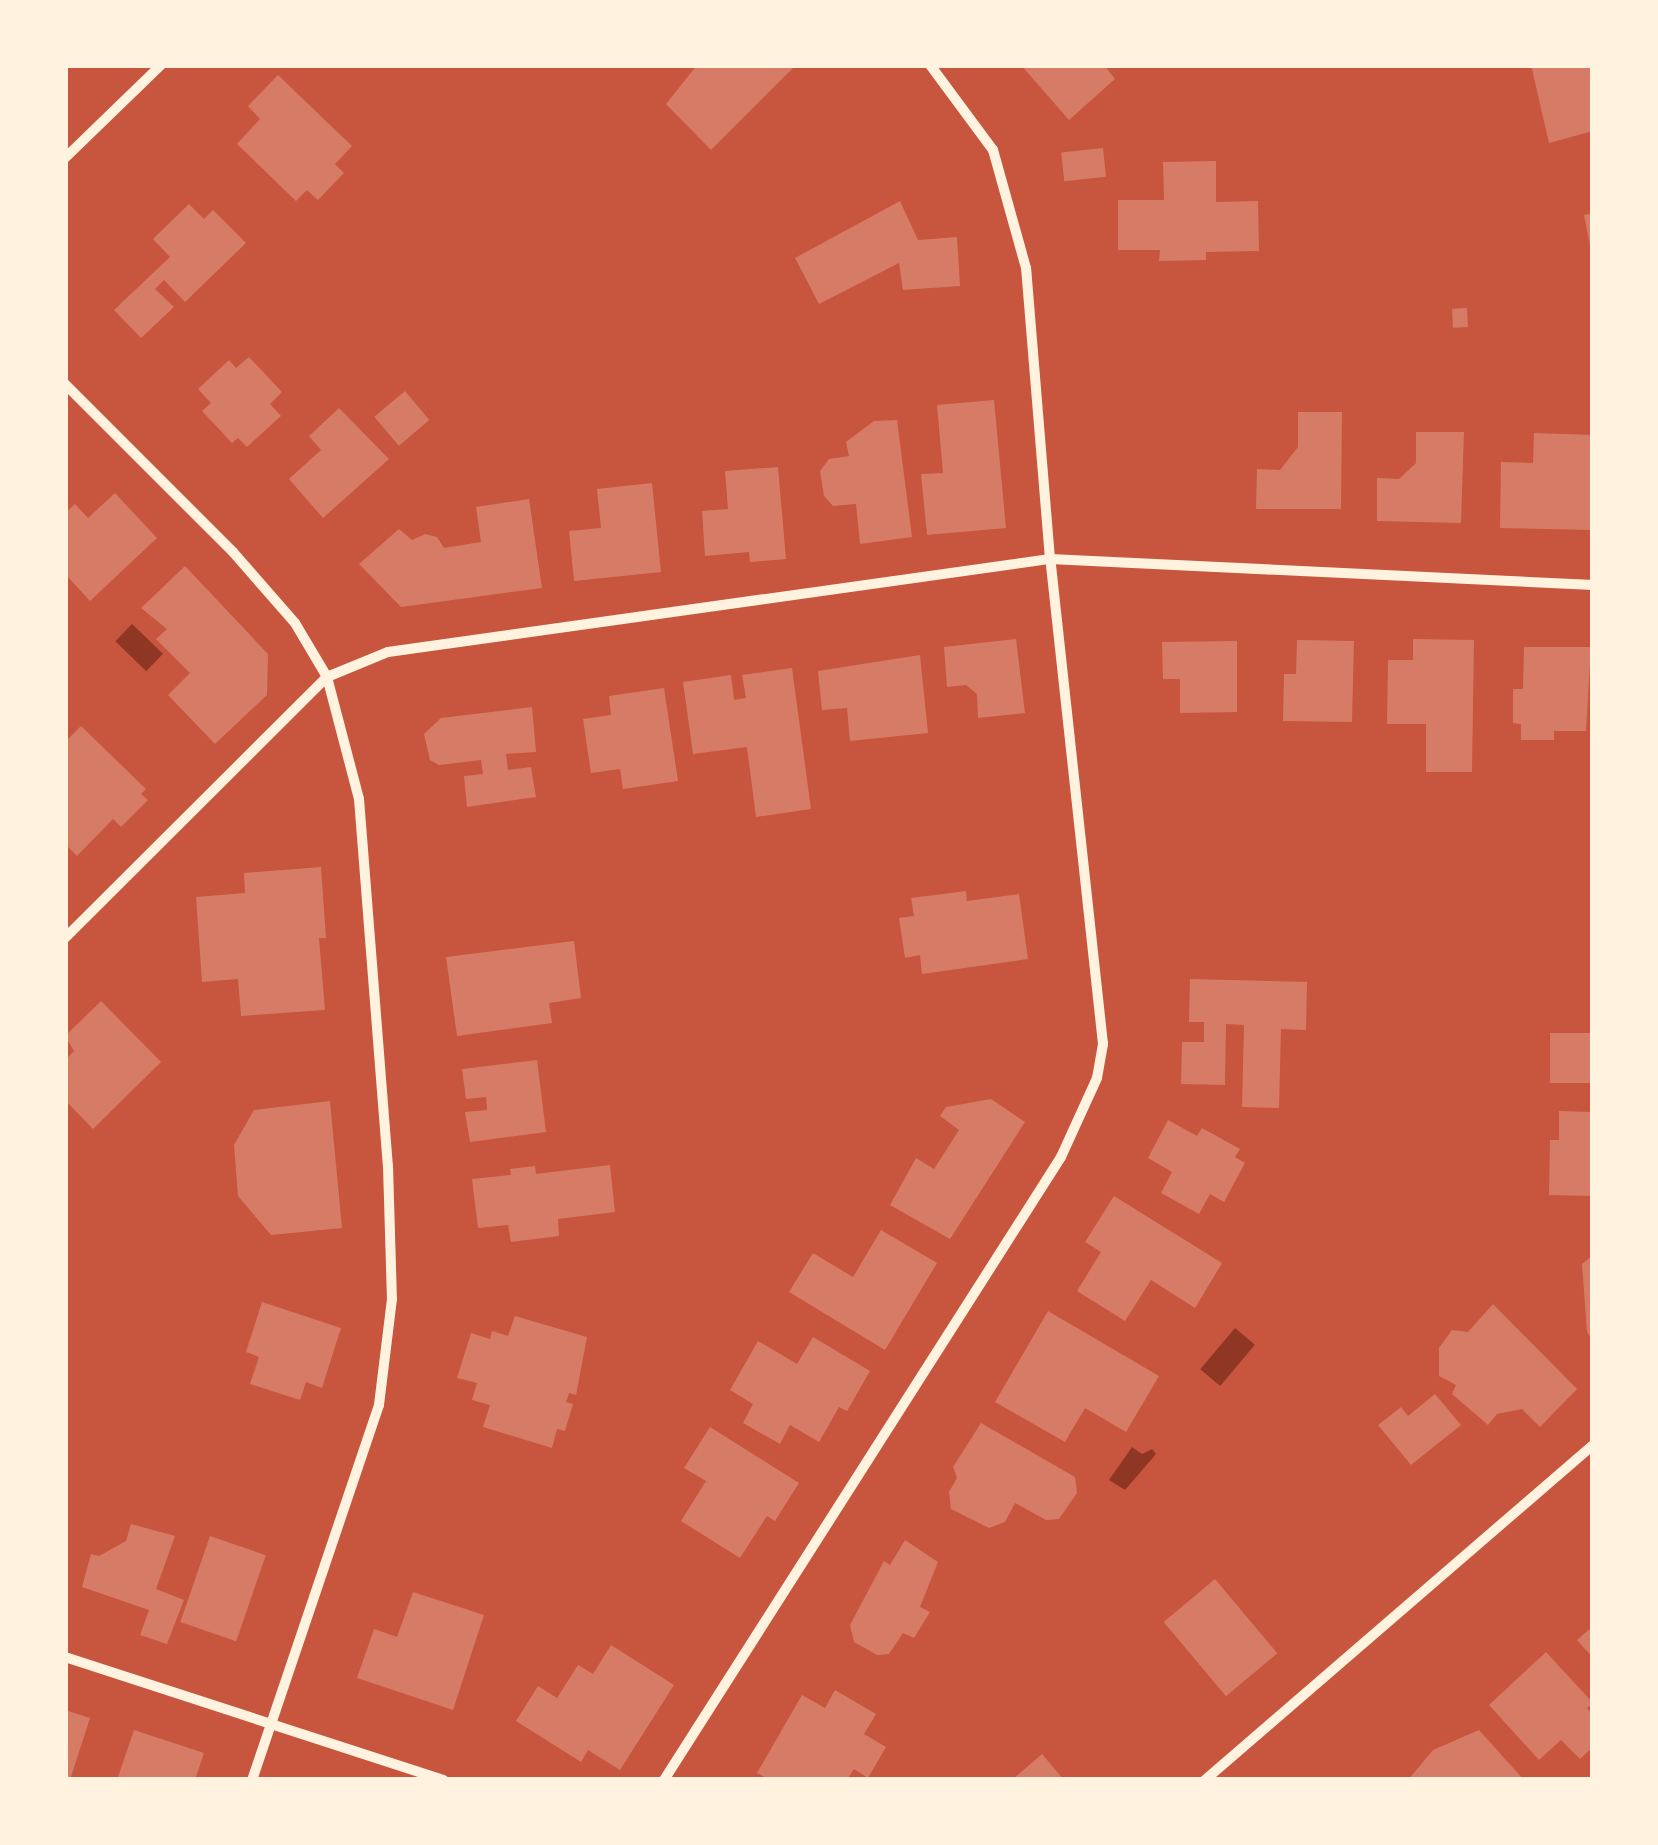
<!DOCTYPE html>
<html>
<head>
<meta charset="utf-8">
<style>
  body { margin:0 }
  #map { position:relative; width:1658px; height:1845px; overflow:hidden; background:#c8553d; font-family:"Libre Baskerville",serif }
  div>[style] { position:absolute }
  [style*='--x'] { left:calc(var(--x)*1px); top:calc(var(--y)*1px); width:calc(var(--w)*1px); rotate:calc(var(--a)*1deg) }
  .water>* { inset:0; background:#8f3625; transform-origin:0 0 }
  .building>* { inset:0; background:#d67c66; transform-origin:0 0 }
  .minor>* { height:10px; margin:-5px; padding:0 5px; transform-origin:5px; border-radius:5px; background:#fff3e0 }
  span { translate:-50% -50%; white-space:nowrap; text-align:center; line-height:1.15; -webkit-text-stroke:10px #fff3e0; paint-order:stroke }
  .frame { position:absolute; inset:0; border:68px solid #fff3e0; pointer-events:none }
</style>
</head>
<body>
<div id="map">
  <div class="water">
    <i style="left:132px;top:624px;width:43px;height:24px;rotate:44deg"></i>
    <i style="left:1235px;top:1328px;width:26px;height:54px;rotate:40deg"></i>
    <i style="clip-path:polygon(1132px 1447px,1142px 1454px,1152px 1449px,1156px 1454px,1125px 1490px,1109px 1480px)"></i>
  </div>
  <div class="building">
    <i style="clip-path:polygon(697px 65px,796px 65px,711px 150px,666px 104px)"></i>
    <i style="clip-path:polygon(1021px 65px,1104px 65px,1115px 79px,1069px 120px)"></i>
    <i style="clip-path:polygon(1531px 65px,1593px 65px,1593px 131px,1549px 143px)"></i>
    <i style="clip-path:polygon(278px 75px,352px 146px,335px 164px,344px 173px,318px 200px,307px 190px,296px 201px,237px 144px,260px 119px,248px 106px)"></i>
    <i style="left:1103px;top:148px;width:29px;height:42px;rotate:84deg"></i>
    <i style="clip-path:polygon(1216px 161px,1216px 202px,1258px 201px,1259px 251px,1206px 252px,1206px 260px,1159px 261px,1160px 250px,1118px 250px,1118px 200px,1164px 200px,1163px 162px)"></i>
    <i style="clip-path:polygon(900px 201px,918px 240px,957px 237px,960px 286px,903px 290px,899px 263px,819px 304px,795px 258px)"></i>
    <i style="clip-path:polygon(189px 204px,204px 219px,213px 210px,246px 243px,185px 302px,164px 280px,155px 289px,174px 307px,141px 338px,114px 310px,170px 257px,153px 239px)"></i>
    <i style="clip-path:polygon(1593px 213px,1593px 250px,1591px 250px,1584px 215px)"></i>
    <i style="left:1467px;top:308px;width:19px;height:15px;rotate:87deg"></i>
    <i style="clip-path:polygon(249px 357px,282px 392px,270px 404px,281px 416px,247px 447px,238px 438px,232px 443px,202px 411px,211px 403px,198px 389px,229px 360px,236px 368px)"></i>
    <i style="left:405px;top:391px;width:38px;height:40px;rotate:50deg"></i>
    <i style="clip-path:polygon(994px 400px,1006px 528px,927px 535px,921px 474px,943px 473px,937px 405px)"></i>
    <i style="clip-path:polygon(339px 408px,389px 459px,323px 518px,289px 479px,321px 450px,309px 436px)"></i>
    <i style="clip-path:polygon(1298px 412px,1342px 412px,1341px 509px,1256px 509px,1257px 469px,1280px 470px,1298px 447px)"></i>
    <i style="clip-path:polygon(897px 420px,912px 537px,860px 544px,856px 504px,833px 506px,824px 496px,820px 471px,829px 459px,849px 456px,846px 442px,874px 421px)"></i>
    <i style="clip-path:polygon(1416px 432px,1464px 432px,1461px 523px,1377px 521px,1377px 478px,1399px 479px,1416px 463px)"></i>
    <i style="clip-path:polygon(1534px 433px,1593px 435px,1593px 530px,1500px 528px,1501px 462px,1533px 463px)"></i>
    <i style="clip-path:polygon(778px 467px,786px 559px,750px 562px,749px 552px,705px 556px,702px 511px,728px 509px,725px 471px)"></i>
    <i style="clip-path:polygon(652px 483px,661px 572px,574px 581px,569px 531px,601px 528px,597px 489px)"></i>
    <i style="clip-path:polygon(115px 493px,157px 538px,90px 601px,65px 574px,65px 513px,75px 504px,88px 518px)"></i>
    <i style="clip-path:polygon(529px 499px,542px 588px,401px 607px,359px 564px,399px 529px,412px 540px,425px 534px,437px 537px,444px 548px,481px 542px,476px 507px)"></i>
    <i style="clip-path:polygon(185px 566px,268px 654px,267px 695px,215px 744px,168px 695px,190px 673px,156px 639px,167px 629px,141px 608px)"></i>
    <i style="clip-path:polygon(1016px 639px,1025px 713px,978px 718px,977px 694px,966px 685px,947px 687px,944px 647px)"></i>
    <i style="clip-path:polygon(1413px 639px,1474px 640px,1472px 772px,1426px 772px,1426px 724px,1387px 724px,1388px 660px,1413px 660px)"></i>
    <i style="clip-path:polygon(1297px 640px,1354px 641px,1352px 722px,1283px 721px,1284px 674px,1296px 674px)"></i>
    <i style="clip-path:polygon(1237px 641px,1237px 712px,1180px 713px,1180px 679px,1163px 679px,1162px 642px)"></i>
    <i style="clip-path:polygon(1524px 647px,1591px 647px,1586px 731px,1554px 731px,1554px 740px,1521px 740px,1521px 724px,1513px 723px,1513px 689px,1523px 689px)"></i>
    <i style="clip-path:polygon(920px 655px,928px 733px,850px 741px,847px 708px,822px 710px,818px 671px)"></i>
    <i style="clip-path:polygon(792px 668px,811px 809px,756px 817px,747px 747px,693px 754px,683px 682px,731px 675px,734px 700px,746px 698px,742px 675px)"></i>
    <i style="clip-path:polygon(664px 688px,678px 781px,623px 789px,620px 769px,591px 773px,583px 719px,611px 715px,609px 696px)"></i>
    <i style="clip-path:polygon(532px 707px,536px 752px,506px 754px,508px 770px,531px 767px,536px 797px,467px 807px,464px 776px,483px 774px,481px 760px,439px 765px,430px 760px,424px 734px,441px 718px)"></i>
    <i style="clip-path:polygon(81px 726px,146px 789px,141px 794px,148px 800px,121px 827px,113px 819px,77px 856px,65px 844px,65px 742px)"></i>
    <i style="clip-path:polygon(321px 867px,326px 938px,319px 938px,325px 1010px,241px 1016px,238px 979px,202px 982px,196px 897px,245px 893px,244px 873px)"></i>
    <i style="clip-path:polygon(966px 891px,967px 901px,1019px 894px,1028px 959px,922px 974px,920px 955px,905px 958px,899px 918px,914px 916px,911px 898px)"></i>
    <i style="clip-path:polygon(574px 941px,581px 998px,549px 1003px,552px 1023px,457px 1036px,446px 957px)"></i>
    <i style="clip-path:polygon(1190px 979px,1307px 982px,1306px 1030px,1281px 1029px,1279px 1108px,1242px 1107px,1244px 1025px,1226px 1024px,1225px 1085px,1181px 1084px,1182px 1042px,1204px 1042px,1204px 1022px,1189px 1022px)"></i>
    <i style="clip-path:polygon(101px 1001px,161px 1062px,93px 1129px,65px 1100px,65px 1060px,74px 1051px,65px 1036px)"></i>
    <i style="left:1550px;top:1033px;width:43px;height:50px"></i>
    <i style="clip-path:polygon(537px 1060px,546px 1132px,470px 1142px,465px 1112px,487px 1110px,486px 1097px,466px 1099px,462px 1069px)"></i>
    <i style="clip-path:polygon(991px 1099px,1025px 1122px,950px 1239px,890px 1205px,916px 1158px,934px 1169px,959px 1130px,940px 1116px,946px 1107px)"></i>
    <i style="clip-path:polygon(330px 1101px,342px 1228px,271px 1235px,238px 1196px,234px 1145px,254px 1110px)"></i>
    <i style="clip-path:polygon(1559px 1111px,1593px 1112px,1593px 1196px,1549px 1195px,1550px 1140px,1559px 1140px)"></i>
    <i style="clip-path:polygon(1168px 1120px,1197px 1136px,1202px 1128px,1240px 1149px,1235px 1157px,1245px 1163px,1224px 1202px,1210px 1194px,1199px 1214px,1161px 1193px,1172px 1172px,1148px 1158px)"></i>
    <i style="clip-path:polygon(610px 1165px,615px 1212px,558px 1219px,559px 1236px,511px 1242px,508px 1225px,478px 1228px,472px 1179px,511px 1175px,510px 1169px,535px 1166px,536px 1174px)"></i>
    <i style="clip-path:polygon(1114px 1196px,1222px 1263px,1195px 1308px,1151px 1280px,1125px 1321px,1077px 1291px,1101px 1252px,1085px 1242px)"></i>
    <i style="clip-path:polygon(881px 1230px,937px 1263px,885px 1350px,789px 1292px,813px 1253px,853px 1277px)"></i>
    <i style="clip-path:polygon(1593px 1255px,1593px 1341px,1587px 1332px,1582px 1264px)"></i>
    <i style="clip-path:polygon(262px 1302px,341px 1328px,322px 1388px,306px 1382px,300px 1400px,250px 1384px,259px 1357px,246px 1352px)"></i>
    <i style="clip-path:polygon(1493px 1304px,1577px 1389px,1540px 1427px,1522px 1409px,1497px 1414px,1488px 1425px,1452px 1394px,1456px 1385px,1439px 1376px,1439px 1348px,1452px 1330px,1468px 1332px)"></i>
    <i style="clip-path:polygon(1048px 1311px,1159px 1376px,1126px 1432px,1085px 1408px,1065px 1442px,995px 1402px)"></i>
    <i style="clip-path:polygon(515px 1316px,587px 1337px,576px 1395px,569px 1393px,566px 1402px,573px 1404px,565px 1431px,557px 1429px,552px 1448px,483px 1427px,490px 1405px,472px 1400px,477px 1383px,457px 1378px,471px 1333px,490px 1339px,492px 1331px,508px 1336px)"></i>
    <i style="clip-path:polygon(813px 1337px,870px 1371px,847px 1411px,839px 1407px,819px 1442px,790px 1425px,780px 1444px,743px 1423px,753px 1404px,730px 1390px,758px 1341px,797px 1364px)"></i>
    <i style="clip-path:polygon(1435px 1394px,1461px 1425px,1411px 1465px,1378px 1425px,1401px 1407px,1408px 1416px)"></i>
    <i style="clip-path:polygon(981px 1423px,1075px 1477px,1077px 1493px,1059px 1519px,1046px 1520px,1015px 1503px,1005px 1522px,989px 1528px,951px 1509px,949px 1492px,957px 1478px,953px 1467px)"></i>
    <i style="clip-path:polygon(710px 1427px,799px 1483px,775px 1521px,767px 1516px,740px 1558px,681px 1521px,706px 1481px,684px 1468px)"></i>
    <i style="clip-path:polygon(131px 1524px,175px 1536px,156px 1589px,184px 1600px,167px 1644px,140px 1635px,149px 1610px,82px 1587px,91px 1554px,99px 1556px,126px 1541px)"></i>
    <i style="left:210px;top:1536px;width:59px;height:91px;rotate:19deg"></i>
    <i style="clip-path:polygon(905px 1540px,938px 1562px,920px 1607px,930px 1612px,914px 1638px,903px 1633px,889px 1654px,877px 1655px,854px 1642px,850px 1625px,884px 1561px,890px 1565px)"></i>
    <i style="left:1215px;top:1579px;width:97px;height:67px;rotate:50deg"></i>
    <i style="clip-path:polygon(413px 1592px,484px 1615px,453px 1710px,357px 1678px,374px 1629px,397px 1637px)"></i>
    <i style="clip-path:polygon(1593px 1626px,1593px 1658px,1577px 1640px)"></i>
    <i style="clip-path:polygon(611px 1645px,674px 1685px,620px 1770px,588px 1750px,581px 1762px,516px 1721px,538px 1686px,557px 1698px,578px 1665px,593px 1674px)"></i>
    <i style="clip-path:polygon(1546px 1652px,1593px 1703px,1587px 1708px,1593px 1715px,1593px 1747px,1580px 1759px,1561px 1740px,1539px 1760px,1489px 1705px)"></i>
    <i style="clip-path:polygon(835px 1690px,876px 1714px,864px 1734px,886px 1747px,868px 1778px,854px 1769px,847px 1780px,770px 1780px,757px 1773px,802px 1695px,825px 1708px)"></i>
    <i style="clip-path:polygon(65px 1710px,90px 1718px,70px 1780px,65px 1780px)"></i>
    <i style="clip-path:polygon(134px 1730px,204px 1753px,195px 1780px,117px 1780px)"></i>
    <i style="clip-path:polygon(1479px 1730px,1524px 1780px,1408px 1780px,1433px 1750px)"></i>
    <i style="clip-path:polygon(1042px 1754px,1064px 1780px,1012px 1780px)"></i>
  </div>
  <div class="minor">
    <i style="--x:65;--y:158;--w:134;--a:-44.1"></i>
    <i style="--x:65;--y:384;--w:238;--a:45"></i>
    <i style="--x:233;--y:552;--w:94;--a:48.9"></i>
    <i style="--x:295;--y:623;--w:63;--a:59.3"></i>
    <i style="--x:327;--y:677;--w:126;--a:75.3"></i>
    <i style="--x:359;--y:799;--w:368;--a:85.5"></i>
    <i style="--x:388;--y:1166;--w:133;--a:88.3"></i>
    <i style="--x:392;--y:1299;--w:107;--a:97"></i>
    <i style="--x:379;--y:1405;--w:396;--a:108.7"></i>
    <i style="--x:65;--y:938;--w:370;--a:-44.9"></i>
    <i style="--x:327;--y:677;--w:66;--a:-22.3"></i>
    <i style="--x:388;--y:652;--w:669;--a:-8"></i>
    <i style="--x:1050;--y:559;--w:544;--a:2.74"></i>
    <i style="--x:65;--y:1657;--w:398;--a:18"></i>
    <i style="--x:664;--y:1780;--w:739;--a:-57.49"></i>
    <i style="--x:1061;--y:1157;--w:87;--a:-65.5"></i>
    <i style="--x:1097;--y:1078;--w:35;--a:-80"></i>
    <i style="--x:1103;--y:1044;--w:488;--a:-96.2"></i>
    <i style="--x:1050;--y:559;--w:292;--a:-94.7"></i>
    <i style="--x:1026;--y:268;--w:123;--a:-105.6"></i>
    <i style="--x:993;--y:150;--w:106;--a:-126.5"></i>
    <i style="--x:1205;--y:1780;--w:513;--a:-40.81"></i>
  </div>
  <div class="frame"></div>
</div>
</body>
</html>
